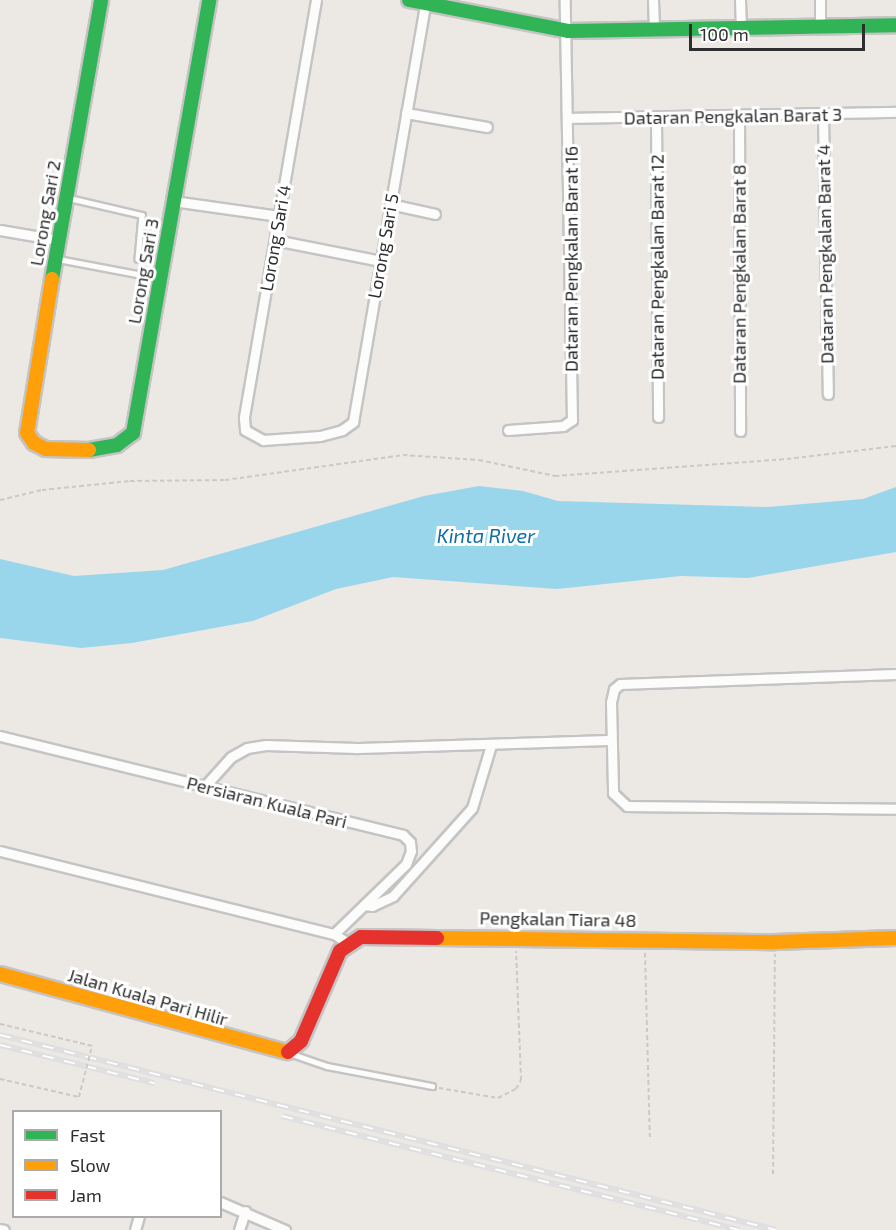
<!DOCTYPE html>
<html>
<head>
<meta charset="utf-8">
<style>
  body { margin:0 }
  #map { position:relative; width:896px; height:1230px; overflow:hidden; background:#ece8e4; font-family:"Exo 2",sans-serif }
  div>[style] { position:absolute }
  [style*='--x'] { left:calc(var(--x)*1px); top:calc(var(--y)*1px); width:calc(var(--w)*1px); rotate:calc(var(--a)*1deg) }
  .water>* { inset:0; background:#99d6ec }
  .path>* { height:2px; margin-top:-1px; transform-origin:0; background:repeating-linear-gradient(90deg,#c9c9c8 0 4.5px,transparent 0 7.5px) }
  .roads { filter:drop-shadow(2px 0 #c5c4c5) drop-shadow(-2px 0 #c5c4c5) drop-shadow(0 2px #c5c4c5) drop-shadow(0 -2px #c5c4c5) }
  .lane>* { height:4.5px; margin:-2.25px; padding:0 2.25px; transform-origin:2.25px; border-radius:2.25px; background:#fcfcfb }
  .street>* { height:9px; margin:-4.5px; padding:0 4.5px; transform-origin:4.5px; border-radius:4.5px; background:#fcfcfb }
  .fast>* { height:14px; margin:-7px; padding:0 7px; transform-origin:7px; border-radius:7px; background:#30b455 }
  .slow>* { height:14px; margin:-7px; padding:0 7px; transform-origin:7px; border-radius:7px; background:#ff9f0a }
  .jam>* { height:14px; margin:-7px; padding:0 7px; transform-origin:7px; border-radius:7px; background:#e5322d }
  .rail>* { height:6px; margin-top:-3px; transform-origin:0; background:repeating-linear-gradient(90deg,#fff 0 11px,#dfdfe1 0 22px); box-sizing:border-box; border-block:2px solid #dfdfe1 }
  .path-bridge>* { height:2px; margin-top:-1px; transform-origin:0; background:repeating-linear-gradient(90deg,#c9c9c8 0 4.5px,transparent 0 7.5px) }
  span { translate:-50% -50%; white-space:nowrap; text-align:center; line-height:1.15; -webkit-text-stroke:6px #fff; paint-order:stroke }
  .street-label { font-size:18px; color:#2e2e2e }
  .water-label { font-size:20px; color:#0d6fa3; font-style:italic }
  .legend { position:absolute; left:12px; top:1110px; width:210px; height:108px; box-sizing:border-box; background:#fff; border:2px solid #ababab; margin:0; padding:8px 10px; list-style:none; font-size:18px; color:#2e2e2e }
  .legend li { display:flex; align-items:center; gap:12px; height:30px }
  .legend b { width:30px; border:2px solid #ababab }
  .scale { position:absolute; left:689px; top:24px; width:176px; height:27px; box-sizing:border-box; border:3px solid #2e2e2e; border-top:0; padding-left:8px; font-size:18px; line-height:21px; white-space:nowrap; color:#2e2e2e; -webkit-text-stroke:4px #fff; paint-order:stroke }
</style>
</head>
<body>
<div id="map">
  <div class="water">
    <i style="clip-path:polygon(479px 486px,523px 491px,558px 501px,768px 507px,863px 499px,896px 487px,896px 552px,748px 578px,681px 576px,557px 589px,393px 577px,336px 589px,253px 621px,132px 643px,81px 648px,0 638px,0 559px,74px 576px,163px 570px,424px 496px)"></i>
  </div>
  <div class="path">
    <i style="--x:0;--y:500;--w:43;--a:-13.4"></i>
    <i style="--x:42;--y:490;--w:88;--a:-5.8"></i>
    <i style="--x:130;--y:481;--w:95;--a:-0.6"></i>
    <i style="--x:225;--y:480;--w:180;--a:-8"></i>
    <i style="--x:403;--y:455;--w:76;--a:3.8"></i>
    <i style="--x:479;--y:460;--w:78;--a:11.9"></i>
    <i style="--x:555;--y:476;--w:233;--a:-4.2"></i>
    <i style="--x:787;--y:459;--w:110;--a:-6.8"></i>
    <i style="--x:645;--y:953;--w:186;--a:88.5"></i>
    <i style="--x:0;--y:1024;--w:95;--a:13.4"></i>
    <i style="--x:0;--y:1079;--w:81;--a:12.8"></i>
    <i style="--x:439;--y:1088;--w:60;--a:9.6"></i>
    <i style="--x:498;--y:1098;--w:20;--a:-27"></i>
    <i style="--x:516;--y:1089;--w:10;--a:-61"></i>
    <i style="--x:521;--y:1080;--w:129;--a:-92.2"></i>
    <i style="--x:773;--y:1174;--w:220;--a:-89.5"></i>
  </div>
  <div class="roads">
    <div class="lane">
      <i style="--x:69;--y:198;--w:75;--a:13.1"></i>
      <i style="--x:142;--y:215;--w:44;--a:95.2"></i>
      <i style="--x:58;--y:259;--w:103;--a:10.7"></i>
      <i style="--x:289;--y:1053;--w:40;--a:18.9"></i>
      <i style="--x:327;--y:1066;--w:107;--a:10.8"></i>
    </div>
    <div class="street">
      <i style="--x:316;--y:0;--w:424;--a:99.8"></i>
      <i style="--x:244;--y:418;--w:12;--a:85"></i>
      <i style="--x:245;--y:430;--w:21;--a:29"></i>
      <i style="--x:263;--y:440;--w:57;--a:-4"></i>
      <i style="--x:320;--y:436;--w:23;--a:-15"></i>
      <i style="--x:342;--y:430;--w:14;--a:-36"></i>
      <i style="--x:353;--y:422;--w:425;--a:-80.2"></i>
      <i style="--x:653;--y:0;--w:30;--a:88"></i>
      <i style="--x:740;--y:0;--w:28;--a:88"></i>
      <i style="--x:820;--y:0;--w:26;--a:90"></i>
      <i style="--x:406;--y:113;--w:82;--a:9.8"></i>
      <i style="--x:823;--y:115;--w:279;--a:89"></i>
      <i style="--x:739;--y:116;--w:315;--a:89.8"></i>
      <i style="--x:656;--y:117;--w:300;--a:89.6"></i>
      <i style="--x:570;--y:118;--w:326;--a:-1.1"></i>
      <i style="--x:173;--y:201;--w:107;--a:8.1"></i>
      <i style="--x:390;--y:204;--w:46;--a:12.5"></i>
      <i style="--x:0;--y:230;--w:59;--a:9.8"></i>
      <i style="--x:275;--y:240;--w:108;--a:11.2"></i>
      <i style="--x:508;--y:430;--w:55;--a:-4.2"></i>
      <i style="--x:563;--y:426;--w:11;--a:-34"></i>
      <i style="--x:572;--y:420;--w:420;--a:-91"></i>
      <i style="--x:896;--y:674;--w:276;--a:177.9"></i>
      <i style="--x:620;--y:684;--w:8;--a:140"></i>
      <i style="--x:614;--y:689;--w:13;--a:103"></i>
      <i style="--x:611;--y:702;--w:91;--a:88.7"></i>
      <i style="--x:613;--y:793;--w:19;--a:43"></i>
      <i style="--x:627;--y:806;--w:269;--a:0.6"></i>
      <i style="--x:0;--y:736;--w:415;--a:13.8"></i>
      <i style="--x:403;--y:835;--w:10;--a:45"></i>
      <i style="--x:410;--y:842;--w:9;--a:84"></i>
      <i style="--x:411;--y:851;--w:14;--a:111"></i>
      <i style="--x:406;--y:864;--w:100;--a:135.8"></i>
      <i style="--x:204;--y:787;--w:40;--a:-48"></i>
      <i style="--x:231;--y:757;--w:18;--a:-29"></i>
      <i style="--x:247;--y:748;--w:19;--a:-9"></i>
      <i style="--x:266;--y:745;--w:90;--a:1.9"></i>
      <i style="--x:356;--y:748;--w:255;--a:-1.8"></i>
      <i style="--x:0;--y:851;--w:344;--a:14"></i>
      <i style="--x:334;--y:934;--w:17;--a:33"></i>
      <i style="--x:364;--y:905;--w:8;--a:7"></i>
      <i style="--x:372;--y:906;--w:23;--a:-25"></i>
      <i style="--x:393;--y:896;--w:118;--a:-48.1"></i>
      <i style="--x:472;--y:808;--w:66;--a:-73.2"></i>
      <i style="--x:220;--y:1202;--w:71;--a:23.3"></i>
      <i style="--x:0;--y:1229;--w:4;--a:14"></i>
      <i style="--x:135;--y:1230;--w:15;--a:-74"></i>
      <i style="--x:239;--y:1230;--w:20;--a:-72"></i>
    </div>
    <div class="fast">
      <i style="--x:409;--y:0;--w:162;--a:11"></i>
      <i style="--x:568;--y:31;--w:328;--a:-1"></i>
      <i style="--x:52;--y:279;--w:283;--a:-80"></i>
      <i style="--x:89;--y:450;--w:28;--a:-10"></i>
      <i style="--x:117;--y:445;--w:20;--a:-37"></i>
      <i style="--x:133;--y:433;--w:440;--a:-80"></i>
    </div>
    <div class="slow">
      <i style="--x:52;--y:279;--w:156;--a:99.2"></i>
      <i style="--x:27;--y:433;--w:12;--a:55"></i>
      <i style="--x:34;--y:443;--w:13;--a:27"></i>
      <i style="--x:46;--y:449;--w:43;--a:1.3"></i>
      <i style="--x:437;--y:938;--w:338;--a:0.7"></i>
      <i style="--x:775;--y:942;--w:121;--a:-1.9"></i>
      <i style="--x:0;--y:974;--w:298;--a:15.2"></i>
    </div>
    <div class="jam">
      <i style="--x:288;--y:1052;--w:17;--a:-40"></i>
      <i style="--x:301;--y:1041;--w:98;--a:-66.6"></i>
      <i style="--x:340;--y:951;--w:25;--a:-34"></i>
      <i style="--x:361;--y:937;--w:76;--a:0.8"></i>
    </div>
  </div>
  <div class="rail">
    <i style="--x:0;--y:1035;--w:800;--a:14.11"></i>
    <i style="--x:0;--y:1045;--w:159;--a:13.9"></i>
    <i style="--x:282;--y:1116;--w:471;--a:14"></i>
  </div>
  <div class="path-bridge">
    <i style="--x:79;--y:1097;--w:53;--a:-75.7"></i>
  </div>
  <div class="street-label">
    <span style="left:733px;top:116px;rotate:-1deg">Dataran Pengkalan Barat 3</span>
    <span style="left:45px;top:213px;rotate:-80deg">Lorong Sari 2</span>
    <span style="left:275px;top:238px;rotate:-80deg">Lorong Sari 4</span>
    <span style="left:383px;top:246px;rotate:-80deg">Lorong Sari 5</span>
    <span style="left:825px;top:254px;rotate:-91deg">Dataran Pengkalan Barat 4</span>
    <span style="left:571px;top:259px;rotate:-90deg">Dataran Pengkalan Barat 16</span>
    <span style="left:657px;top:267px;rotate:-90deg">Dataran Pengkalan Barat 12</span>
    <span style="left:143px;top:271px;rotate:-80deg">Lorong Sari 3</span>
    <span style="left:739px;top:274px;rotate:-90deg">Dataran Pengkalan Barat 8</span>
    <span style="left:267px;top:802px;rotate:14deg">Persiaran Kuala Pari</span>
    <span style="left:558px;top:919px;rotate:1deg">Pengkalan Tiara 48</span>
    <span style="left:148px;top:997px;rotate:16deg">Jalan Kuala Pari Hilir</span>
  </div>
  <div class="water-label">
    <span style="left:486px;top:535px">Kinta River</span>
  </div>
  <ul class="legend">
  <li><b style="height:8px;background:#30b455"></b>Fast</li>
  <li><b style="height:8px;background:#ff9f0a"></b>Slow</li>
  <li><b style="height:8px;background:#e5322d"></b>Jam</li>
  </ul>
  <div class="scale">100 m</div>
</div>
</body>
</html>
